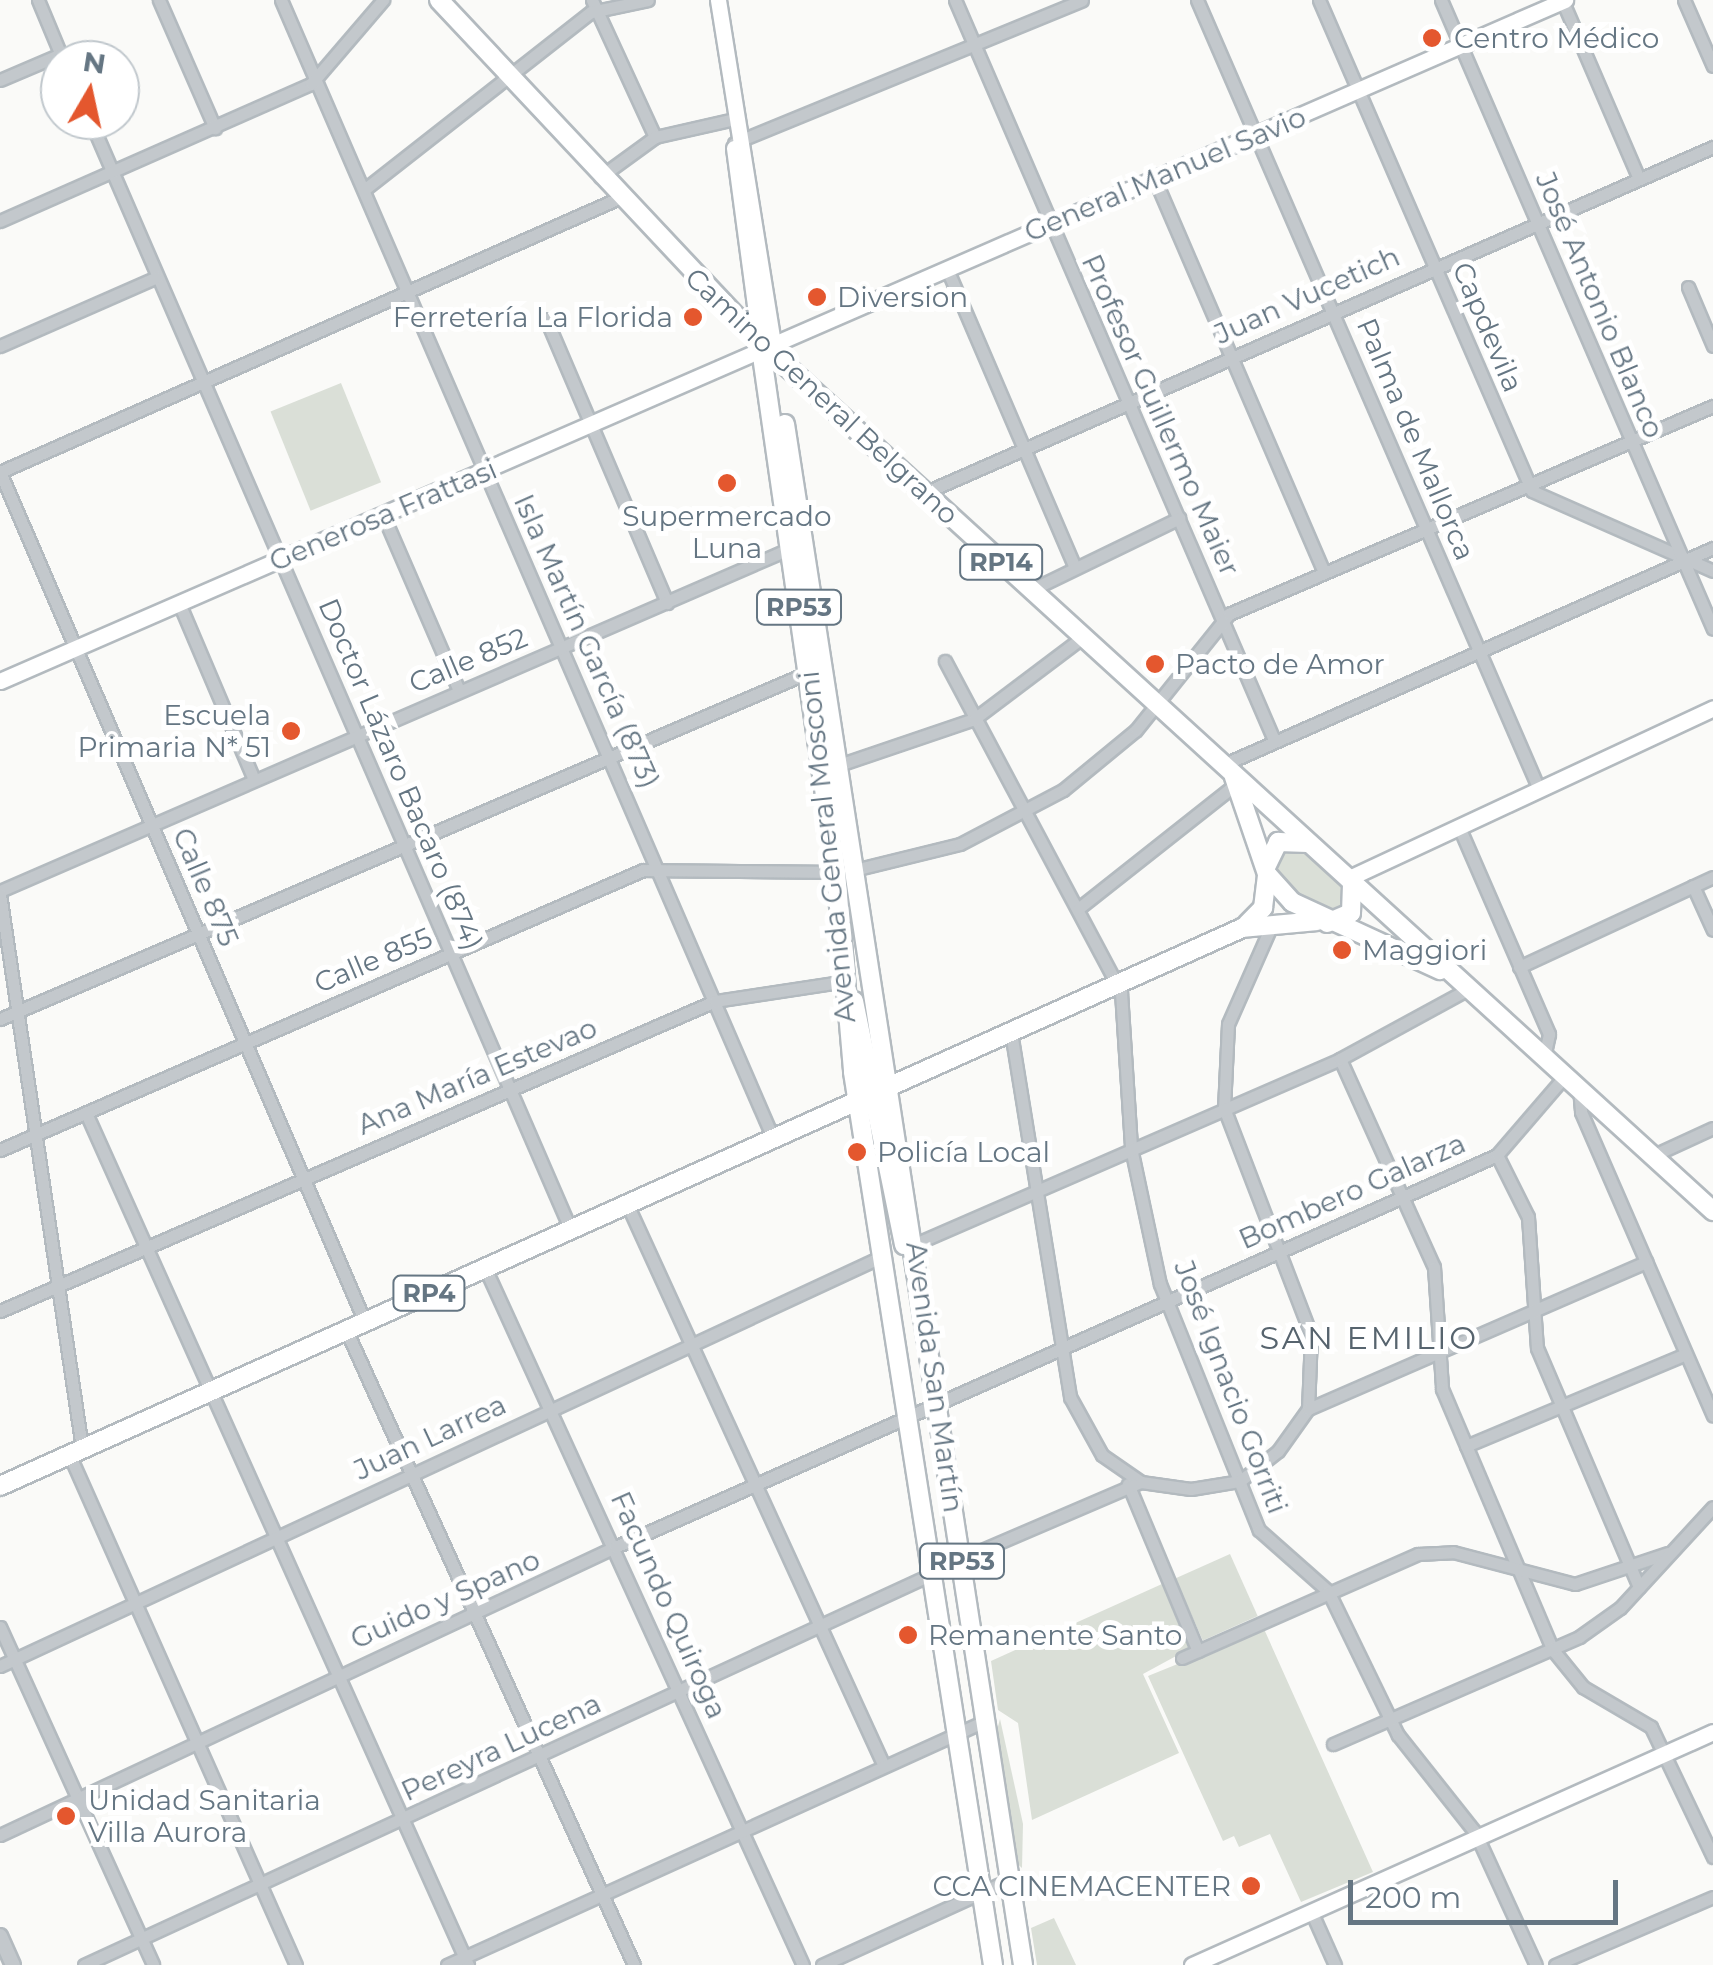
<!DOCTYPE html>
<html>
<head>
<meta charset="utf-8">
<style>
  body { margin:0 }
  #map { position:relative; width:1713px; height:1965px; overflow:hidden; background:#fafaf8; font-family:Montserrat,sans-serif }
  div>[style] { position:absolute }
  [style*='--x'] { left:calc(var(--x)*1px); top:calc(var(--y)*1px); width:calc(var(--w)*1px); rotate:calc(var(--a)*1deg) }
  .green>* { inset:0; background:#dadfd7; transform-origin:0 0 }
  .roads { filter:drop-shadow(2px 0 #b3babf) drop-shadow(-2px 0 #b3babf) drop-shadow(0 2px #b3babf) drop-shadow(0 -2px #b3babf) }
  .minor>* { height:11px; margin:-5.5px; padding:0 5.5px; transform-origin:5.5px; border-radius:5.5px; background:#c3c8cc }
  .tertiary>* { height:14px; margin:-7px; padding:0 7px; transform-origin:7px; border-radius:7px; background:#c3c8cc }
  .secondary>* { height:15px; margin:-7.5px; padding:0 7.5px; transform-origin:7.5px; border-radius:7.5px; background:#fff }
  .primary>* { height:18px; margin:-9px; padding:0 9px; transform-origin:9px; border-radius:9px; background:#fff }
  .dots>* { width:28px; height:28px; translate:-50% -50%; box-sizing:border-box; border:5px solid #fff; border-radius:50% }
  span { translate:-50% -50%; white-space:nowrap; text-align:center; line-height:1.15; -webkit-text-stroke:10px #fff; paint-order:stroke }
  .shield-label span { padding:2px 8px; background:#fff; border:2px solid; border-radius:8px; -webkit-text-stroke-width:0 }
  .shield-label { font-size:25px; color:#657683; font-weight:700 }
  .poi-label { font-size:28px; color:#657683 }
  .left { translate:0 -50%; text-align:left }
  .right { translate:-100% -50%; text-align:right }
  .street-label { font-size:28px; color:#657683 }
  .quarter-label { font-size:32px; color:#57646e; letter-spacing:2.5px }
  .north { position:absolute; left:40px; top:40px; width:100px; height:100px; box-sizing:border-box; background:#fff; border:2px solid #c1c8cd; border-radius:50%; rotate:9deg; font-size:28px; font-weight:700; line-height:40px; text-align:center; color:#657683 }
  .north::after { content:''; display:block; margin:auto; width:35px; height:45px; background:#e4572e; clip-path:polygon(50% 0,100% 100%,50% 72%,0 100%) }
  .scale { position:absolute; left:1348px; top:1880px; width:270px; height:45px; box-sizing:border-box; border:5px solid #657683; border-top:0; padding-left:12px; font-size:30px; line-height:35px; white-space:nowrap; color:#657683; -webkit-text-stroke:8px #fff; paint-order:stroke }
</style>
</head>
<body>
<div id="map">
  <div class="green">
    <i style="left:341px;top:383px;width:107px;height:76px;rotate:68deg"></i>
    <i style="clip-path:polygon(1300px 845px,1349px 887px,1347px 911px,1316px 915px,1273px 874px,1274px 851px)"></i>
    <i style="left:1230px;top:1554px;width:68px;height:60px;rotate:66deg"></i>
    <i style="clip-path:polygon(1162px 1584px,1189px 1649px,1143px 1674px,1179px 1753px,1032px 1820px,1018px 1723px,998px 1710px,991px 1661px)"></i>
    <i style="clip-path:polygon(1264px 1629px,1373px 1872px,1301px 1902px,1270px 1834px,1239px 1847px,1234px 1836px,1223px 1841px,1148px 1676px)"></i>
    <i style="clip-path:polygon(1000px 1719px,1023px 1824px,1022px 1868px,1013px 1860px,994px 1741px)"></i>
    <i style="clip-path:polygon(1054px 1918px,1076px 1965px,1037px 1965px,1031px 1928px)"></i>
  </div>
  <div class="roads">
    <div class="minor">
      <i style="--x:38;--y:0;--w:65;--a:67.4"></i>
      <i style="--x:159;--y:0;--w:140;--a:66.4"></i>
      <i style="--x:281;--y:0;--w:1240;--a:66.62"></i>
      <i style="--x:592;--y:0;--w:151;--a:65.3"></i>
      <i style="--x:955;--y:0;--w:806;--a:66.68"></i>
      <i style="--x:1197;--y:0;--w:860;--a:66.57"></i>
      <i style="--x:1319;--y:0;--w:535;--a:66.55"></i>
      <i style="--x:1532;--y:491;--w:198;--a:23.8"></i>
      <i style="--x:1441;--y:0;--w:685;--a:66.61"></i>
      <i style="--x:1562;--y:0;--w:195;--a:66.7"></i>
      <i style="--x:1684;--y:0;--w:72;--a:66.3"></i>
      <i style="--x:0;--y:80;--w:66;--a:-23.1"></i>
      <i style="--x:90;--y:120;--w:1208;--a:66.58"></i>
      <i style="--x:734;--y:143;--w:376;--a:-22.3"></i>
      <i style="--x:600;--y:177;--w:68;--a:-36"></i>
      <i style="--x:655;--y:137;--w:82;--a:-12.7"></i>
      <i style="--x:1155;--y:180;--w:427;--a:66.7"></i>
      <i style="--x:365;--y:189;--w:287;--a:-38.1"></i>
      <i style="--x:591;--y:12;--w:58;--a:-11.9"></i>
      <i style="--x:0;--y:221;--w:340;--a:-23.8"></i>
      <i style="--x:311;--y:84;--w:111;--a:-49.4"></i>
      <i style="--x:947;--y:269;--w:322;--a:66.8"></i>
      <i style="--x:1688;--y:287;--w:64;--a:67"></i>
      <i style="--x:546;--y:319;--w:309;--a:66.9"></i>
      <i style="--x:0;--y:346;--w:171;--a:-23.7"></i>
      <i style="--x:924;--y:493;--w:862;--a:-23.68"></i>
      <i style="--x:383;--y:515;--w:192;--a:66.6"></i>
      <i style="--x:1031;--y:590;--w:165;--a:-25.9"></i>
      <i style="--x:179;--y:603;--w:192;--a:67"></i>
      <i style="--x:945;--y:661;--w:375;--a:62"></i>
      <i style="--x:1121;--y:992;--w:156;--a:86.3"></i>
      <i style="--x:1131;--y:1148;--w:139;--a:78"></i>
      <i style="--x:1160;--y:1284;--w:265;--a:68.1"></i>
      <i style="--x:1259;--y:1530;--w:92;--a:41.5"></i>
      <i style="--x:1328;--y:1591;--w:160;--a:64.1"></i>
      <i style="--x:1398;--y:1735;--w:124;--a:51.6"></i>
      <i style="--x:1475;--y:1832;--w:146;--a:65.4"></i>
      <i style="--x:1225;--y:764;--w:534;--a:-23.88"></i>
      <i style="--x:836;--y:766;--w:146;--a:-18.8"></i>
      <i style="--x:974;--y:719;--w:136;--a:-37"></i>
      <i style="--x:1459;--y:827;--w:226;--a:66.5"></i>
      <i style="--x:1549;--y:1034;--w:25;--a:102"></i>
      <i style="--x:854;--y:870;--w:109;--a:-13.8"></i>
      <i style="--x:960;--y:844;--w:116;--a:-27.7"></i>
      <i style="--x:1063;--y:790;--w:94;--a:-39.4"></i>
      <i style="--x:1136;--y:730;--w:149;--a:-51.3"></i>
      <i style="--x:1229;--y:614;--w:527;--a:-23.26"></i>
      <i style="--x:1693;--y:886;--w:48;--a:65.6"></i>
      <i style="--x:0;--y:891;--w:862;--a:-23.44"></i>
      <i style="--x:0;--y:894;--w:560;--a:81.58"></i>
      <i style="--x:1079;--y:908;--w:201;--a:-38.3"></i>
      <i style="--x:1273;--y:922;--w:111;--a:113.8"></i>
      <i style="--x:1228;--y:1024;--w:84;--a:92.7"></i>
      <i style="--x:1224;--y:1108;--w:243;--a:69"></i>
      <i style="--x:1311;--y:1335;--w:74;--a:92.3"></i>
      <i style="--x:1519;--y:967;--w:214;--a:-24.9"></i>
      <i style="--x:0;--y:1019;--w:880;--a:-23.22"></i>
      <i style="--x:1011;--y:1032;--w:370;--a:80.8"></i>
      <i style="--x:1070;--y:1397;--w:66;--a:61.1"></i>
      <i style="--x:1102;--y:1455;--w:47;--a:34.7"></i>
      <i style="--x:1340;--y:1059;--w:228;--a:65.7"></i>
      <i style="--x:1434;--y:1267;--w:122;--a:86.2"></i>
      <i style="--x:1442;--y:1389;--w:284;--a:67"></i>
      <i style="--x:1553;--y:1650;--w:48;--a:51"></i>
      <i style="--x:1583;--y:1687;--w:79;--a:30.5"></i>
      <i style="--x:1651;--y:1727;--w:144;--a:64.5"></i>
      <i style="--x:1579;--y:1088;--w:24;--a:85"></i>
      <i style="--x:1581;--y:1112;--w:331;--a:66.5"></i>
      <i style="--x:86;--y:1113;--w:934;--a:65.85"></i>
      <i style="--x:0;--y:1150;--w:701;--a:-23.53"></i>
      <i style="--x:643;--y:870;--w:193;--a:0.6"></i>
      <i style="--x:1497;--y:1155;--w:69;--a:63.4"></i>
      <i style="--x:1528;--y:1217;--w:131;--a:86.1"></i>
      <i style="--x:1537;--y:1348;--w:260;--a:66.9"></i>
      <i style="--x:1652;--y:1156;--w:67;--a:-24.7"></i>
      <i style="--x:627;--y:1204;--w:618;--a:65.43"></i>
      <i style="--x:915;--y:1244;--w:464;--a:-23.5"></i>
      <i style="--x:1340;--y:1059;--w:148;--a:-28.6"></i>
      <i style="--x:485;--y:1268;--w:766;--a:65.48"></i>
      <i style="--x:0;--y:1311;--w:779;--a:-23.44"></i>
      <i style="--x:715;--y:1001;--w:127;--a:-8.6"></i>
      <i style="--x:365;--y:1322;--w:925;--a:-113.24"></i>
      <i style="--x:0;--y:472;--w:675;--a:-23.87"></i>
      <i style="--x:346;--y:1330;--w:697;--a:65.6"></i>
      <i style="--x:1466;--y:1446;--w:238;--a:-22.7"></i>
      <i style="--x:69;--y:1454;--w:559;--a:66.05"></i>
      <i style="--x:1128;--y:1484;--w:181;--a:67.3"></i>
      <i style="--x:961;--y:1559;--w:196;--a:-23.2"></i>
      <i style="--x:1141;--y:1482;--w:50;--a:8"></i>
      <i style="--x:1191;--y:1489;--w:50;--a:-9.3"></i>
      <i style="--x:1240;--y:1481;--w:48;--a:-38.3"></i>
      <i style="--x:1278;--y:1451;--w:52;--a:-54.5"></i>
      <i style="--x:1308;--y:1409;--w:369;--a:-23.5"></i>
      <i style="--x:0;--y:1627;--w:371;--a:65.6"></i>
      <i style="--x:1182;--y:1658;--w:258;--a:-23.8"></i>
      <i style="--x:1418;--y:1554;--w:35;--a:-3"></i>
      <i style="--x:1453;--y:1552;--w:126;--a:14.7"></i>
      <i style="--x:1575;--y:1584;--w:98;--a:-18.4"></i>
      <i style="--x:0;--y:1666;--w:974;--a:-24.91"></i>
      <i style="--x:1333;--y:1744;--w:268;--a:-23.5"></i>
      <i style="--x:1579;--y:1637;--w:50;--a:-35.3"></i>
      <i style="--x:1620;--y:1608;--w:137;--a:-47.4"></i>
      <i style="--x:0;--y:1835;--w:679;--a:-25.09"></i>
      <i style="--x:615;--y:1547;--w:965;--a:-23.96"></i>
      <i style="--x:1497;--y:1155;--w:104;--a:-49.3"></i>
      <i style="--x:1311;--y:1911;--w:59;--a:66"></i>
      <i style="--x:84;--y:1965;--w:936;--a:-24.76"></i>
      <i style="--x:447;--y:1965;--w:593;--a:-24.4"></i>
      <i style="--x:822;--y:1965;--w:208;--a:-24.5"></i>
      <i style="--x:1555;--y:1965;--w:172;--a:-23.3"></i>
    </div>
    <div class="tertiary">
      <i style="--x:0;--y:1936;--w:32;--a:66"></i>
    </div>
    <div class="secondary">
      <i style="--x:718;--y:0;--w:355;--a:80.9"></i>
      <i style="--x:734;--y:148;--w:196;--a:82.4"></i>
      <i style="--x:0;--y:681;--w:1707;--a:-23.52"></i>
      <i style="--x:1347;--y:879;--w:404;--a:-25"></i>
      <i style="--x:1192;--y:1965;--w:571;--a:-24.09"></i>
    </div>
    <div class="primary">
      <i style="--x:439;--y:0;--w:469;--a:46.8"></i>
      <i style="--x:760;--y:342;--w:1290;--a:42.36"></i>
      <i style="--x:760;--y:342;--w:535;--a:81.84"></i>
      <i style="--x:836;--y:872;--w:201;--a:85.1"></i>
      <i style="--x:853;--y:1072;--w:904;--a:81.09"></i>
      <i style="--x:785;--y:424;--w:1559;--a:81.22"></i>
      <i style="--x:1234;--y:777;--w:102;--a:71.2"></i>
      <i style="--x:1267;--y:874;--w:38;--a:48"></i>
      <i style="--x:1292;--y:902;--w:163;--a:24.7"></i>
      <i style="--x:1266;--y:867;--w:28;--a:-64"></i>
      <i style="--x:1278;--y:842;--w:30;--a:2"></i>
      <i style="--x:1327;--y:923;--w:26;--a:-23"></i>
      <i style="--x:1351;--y:913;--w:29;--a:-88"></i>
      <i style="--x:1247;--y:924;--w:23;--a:-45"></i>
      <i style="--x:1263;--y:908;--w:34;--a:-83"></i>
      <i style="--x:854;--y:1001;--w:249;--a:78.4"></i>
      <i style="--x:0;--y:1486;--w:1362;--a:-24.19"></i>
      <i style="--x:1242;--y:928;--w:75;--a:-5.3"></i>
    </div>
  </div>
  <div class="dots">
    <i style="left:1432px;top:38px;background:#e4572e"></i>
    <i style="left:817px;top:297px;background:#e4572e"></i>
    <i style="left:693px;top:317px;background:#e4572e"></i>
    <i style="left:727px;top:483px;background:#e4572e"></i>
    <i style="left:1155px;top:664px;background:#e4572e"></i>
    <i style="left:291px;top:731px;background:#e4572e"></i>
    <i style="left:1342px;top:950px;background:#e4572e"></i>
    <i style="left:857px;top:1152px;background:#e4572e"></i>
    <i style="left:908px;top:1635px;background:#e4572e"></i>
    <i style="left:66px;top:1816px;background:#e4572e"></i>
    <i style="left:1251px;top:1886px;background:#e4572e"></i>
  </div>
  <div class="shield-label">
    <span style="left:1001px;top:562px">RP14</span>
    <span style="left:799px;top:607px">RP53</span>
    <span style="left:429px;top:1293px">RP4</span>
    <span style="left:962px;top:1561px">RP53</span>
  </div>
  <div class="poi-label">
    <span class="left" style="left:1454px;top:38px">Centro Médico</span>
    <span class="left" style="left:837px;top:297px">Diversion</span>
    <span class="right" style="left:673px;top:317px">Ferretería La Florida</span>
    <span style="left:727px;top:532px">Supermercado<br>Luna</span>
    <span class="left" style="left:1175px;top:664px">Pacto de Amor</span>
    <span class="right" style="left:271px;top:731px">Escuela<br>Primaria N* 51</span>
    <span class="left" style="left:1362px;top:950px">Maggiori</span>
    <span class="left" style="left:877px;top:1152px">Policía Local</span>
    <span class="left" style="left:928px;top:1635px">Remanente Santo</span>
    <span class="left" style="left:88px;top:1816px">Unidad Sanitaria<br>Villa Aurora</span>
    <span class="right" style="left:1231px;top:1886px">CCA CINEMACENTER</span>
  </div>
  <div class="street-label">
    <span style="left:1165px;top:174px;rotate:-23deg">General Manuel Savio</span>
    <span style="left:1307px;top:295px;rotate:-24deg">Juan Vucetich</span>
    <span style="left:1600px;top:305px;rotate:67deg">José Antonio Blanco</span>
    <span style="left:1488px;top:327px;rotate:67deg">Capdevila</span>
    <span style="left:822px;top:396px;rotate:43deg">Camino General Belgrano</span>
    <span style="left:1161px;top:415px;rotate:66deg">Profesor Guillermo Maier</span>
    <span style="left:1416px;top:439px;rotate:67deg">Palma de Mallorca</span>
    <span style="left:383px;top:515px;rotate:-23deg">Generosa Frattasi</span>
    <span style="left:587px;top:641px;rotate:66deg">Isla Martín García (873)</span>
    <span style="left:468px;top:660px;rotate:-23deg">Calle 852</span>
    <span style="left:401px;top:774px;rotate:67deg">Doctor Lázaro Bacaro (874)</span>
    <span style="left:827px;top:847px;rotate:-96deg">Avenida General Mosconi</span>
    <span style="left:206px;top:887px;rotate:67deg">Calle 875</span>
    <span style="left:373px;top:960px;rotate:-23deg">Calle 855</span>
    <span style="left:477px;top:1076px;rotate:-23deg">Ana María Estevao</span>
    <span style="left:1352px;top:1191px;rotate:-24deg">Bombero Galarza</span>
    <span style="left:935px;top:1377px;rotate:82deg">Avenida San Martín</span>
    <span style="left:1231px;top:1387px;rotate:69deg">José Ignacio Gorriti</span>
    <span style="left:430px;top:1437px;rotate:-25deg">Juan Larrea</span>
    <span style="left:445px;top:1599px;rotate:-24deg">Guido y Spano</span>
    <span style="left:669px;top:1605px;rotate:66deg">Facundo Quiroga</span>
    <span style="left:501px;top:1747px;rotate:-25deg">Pereyra Lucena</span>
  </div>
  <div class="quarter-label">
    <span style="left:1369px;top:1338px">SAN EMILIO</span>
  </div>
  <div class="north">N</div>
  <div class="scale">200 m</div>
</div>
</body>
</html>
